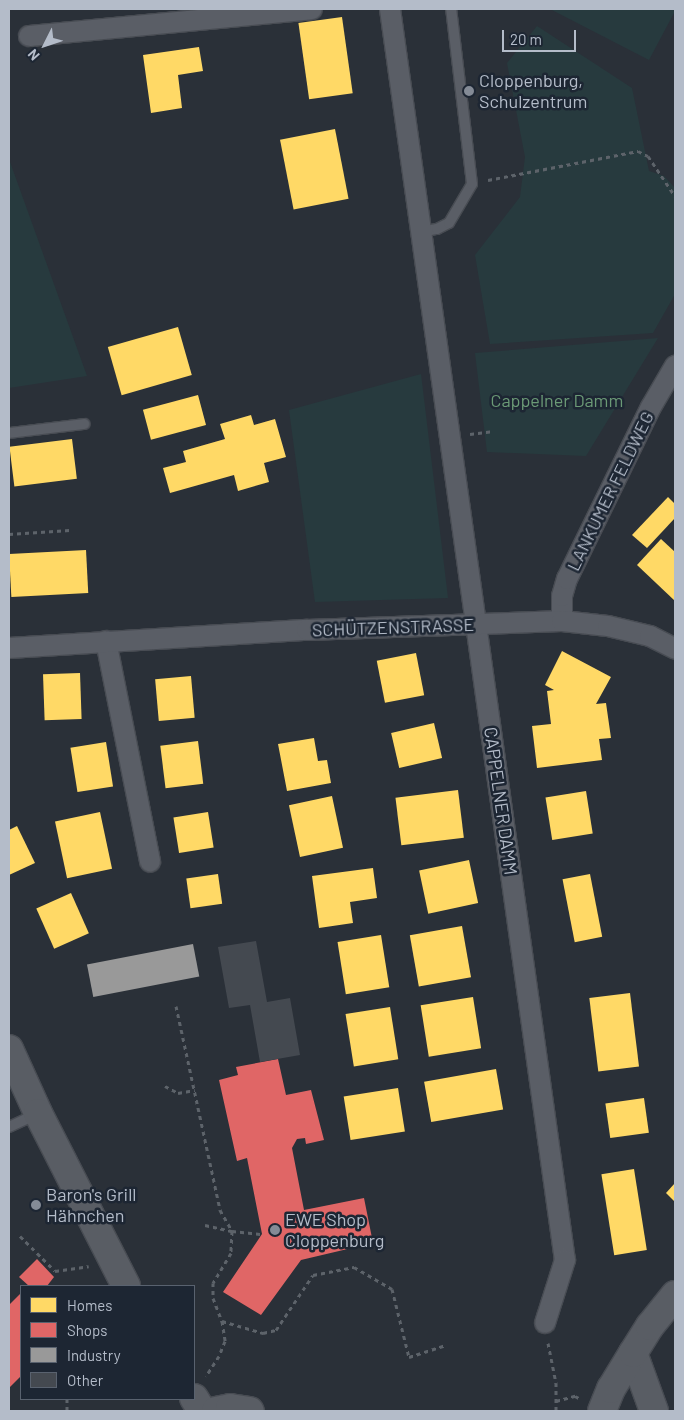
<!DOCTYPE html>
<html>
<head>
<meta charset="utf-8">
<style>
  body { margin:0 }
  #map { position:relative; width:684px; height:1420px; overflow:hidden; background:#2a3038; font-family:Barlow,sans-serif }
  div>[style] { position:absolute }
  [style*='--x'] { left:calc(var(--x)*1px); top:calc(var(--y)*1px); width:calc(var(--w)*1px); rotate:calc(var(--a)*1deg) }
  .green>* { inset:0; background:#273a3e }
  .homes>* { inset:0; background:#ffd966; transform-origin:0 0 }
  .shops>* { inset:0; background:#e06666 }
  .industry>* { inset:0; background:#999; transform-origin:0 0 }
  .building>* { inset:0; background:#444950 }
  .path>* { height:3px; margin-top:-1.5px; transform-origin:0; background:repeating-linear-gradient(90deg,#5d636a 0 4px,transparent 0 8px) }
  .roads { filter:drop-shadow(1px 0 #484c53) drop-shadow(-1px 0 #484c53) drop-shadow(0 1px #484c53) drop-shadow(0 -1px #484c53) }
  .lane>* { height:10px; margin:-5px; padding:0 5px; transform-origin:5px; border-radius:5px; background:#5a5e66 }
  .street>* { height:20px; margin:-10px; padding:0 10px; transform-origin:10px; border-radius:10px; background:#5a5e66 }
  .secondary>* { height:28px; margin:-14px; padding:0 14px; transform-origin:14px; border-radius:14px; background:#595d64 }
  .dots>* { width:14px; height:14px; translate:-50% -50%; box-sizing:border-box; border:2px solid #1d2633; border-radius:50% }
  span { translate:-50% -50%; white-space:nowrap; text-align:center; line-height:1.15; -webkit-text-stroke:5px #1d2633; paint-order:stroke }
  .poi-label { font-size:18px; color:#b4bcc9 }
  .left { translate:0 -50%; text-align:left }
  .park-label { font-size:18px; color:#6b9a76 }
  .street-label { font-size:18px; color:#b4bcc9 }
  .frame { position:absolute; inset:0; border:10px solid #b4bcc9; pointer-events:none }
  .legend { position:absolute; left:20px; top:1285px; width:175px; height:115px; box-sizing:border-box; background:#1d2633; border:1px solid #59626f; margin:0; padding:6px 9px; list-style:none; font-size:15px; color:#b4bcc9 }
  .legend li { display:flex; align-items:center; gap:10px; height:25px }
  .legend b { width:25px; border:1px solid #59626f }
  .north { position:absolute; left:20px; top:20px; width:50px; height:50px; -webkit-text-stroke:4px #1d2633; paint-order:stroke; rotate:229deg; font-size:14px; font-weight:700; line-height:20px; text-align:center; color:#b4bcc9 }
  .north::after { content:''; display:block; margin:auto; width:18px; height:22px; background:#b4bcc9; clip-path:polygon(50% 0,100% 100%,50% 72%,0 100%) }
  .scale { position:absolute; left:502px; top:30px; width:74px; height:22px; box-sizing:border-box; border:2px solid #b4bcc9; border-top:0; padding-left:6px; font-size:15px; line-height:18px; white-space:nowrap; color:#b4bcc9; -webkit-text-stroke:4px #1d2633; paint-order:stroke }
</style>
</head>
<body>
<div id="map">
  <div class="green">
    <i style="clip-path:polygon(550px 9px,675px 9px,675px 11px,649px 60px)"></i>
    <i style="clip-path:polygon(537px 26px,632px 88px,649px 171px,664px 176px,675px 188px,675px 294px,653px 333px,490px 344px,475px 255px,520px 197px,525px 157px,507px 63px)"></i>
    <i style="clip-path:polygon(9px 162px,10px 162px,87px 376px,9px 388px)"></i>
    <i style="clip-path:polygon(658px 338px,586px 456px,487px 452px,475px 353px)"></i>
    <i style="clip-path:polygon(421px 374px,448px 598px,315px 602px,289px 410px)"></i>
  </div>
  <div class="homes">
    <i style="left:342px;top:17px;width:77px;height:44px;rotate:82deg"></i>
    <i style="clip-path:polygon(199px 47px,203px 71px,178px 75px,182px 108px,151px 113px,143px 55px)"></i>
    <i style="left:335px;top:129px;width:71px;height:56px;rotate:79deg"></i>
    <i style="left:178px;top:327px;width:50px;height:73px;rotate:74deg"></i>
    <i style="left:198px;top:395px;width:31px;height:57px;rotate:75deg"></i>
    <i style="clip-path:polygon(251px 415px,254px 425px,275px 419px,286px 457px,264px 463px,269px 482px,238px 491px,234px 475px,170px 493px,163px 468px,186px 462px,183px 451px,225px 439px,220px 424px)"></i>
    <i style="left:72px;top:439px;width:40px;height:63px;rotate:83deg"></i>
    <i style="clip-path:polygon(668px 497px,675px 504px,675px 518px,647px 548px,632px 535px)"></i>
    <i style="clip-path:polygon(661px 539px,675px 552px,675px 601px,637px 565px)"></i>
    <i style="left:86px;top:550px;width:43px;height:77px;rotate:87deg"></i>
    <i style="clip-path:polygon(562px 651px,611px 677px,596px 704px,606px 703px,611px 738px,599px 739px,602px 760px,537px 768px,532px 726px,551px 724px,547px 691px,554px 690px,545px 685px)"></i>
    <i style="left:416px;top:653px;width:43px;height:40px;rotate:79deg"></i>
    <i style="left:80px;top:673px;width:46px;height:37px;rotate:88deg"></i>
    <i style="left:191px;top:676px;width:42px;height:36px;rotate:85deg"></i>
    <i style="left:434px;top:723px;width:36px;height:44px;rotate:77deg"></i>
    <i style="clip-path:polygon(314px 738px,318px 761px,327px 760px,331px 783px,287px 791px,278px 744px)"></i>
    <i style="left:198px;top:741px;width:43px;height:38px;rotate:83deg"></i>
    <i style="left:106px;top:742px;width:45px;height:36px;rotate:81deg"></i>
    <i style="left:458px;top:790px;width:48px;height:63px;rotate:83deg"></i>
    <i style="left:586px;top:791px;width:43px;height:41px;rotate:81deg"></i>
    <i style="left:332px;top:796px;width:53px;height:44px;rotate:78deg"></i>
    <i style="left:100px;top:812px;width:58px;height:46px;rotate:78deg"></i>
    <i style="left:208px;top:812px;width:36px;height:35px;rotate:81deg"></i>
    <i style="clip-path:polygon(17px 826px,35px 863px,9px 875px,9px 830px)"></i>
    <i style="left:469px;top:860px;width:44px;height:51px;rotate:78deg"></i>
    <i style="clip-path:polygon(373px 868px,377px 898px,350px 902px,353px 923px,319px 928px,312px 876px)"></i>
    <i style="left:218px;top:874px;width:30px;height:32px;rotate:82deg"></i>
    <i style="left:590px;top:874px;width:64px;height:28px;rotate:79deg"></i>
    <i style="left:71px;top:893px;width:44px;height:38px;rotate:66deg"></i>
    <i style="left:462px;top:926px;width:52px;height:53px;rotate:80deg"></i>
    <i style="left:381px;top:935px;width:53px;height:44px;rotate:81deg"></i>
    <i style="left:630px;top:993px;width:74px;height:41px;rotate:83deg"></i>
    <i style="left:473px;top:997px;width:52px;height:53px;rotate:81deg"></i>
    <i style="left:390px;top:1007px;width:53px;height:45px;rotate:81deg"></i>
    <i style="left:496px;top:1069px;width:41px;height:73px;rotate:80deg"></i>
    <i style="left:398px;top:1088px;width:44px;height:55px;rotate:81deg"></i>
    <i style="left:644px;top:1098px;width:35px;height:39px;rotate:82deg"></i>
    <i style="left:634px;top:1169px;width:82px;height:33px;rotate:81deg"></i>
    <i style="clip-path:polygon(675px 1183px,675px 1202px,666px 1193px)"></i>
  </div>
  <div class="shops">
    <i style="clip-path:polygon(278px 1059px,286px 1095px,311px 1090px,324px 1140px,306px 1144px,305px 1138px,297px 1139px,292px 1148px,304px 1210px,364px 1198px,373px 1243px,301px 1260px,261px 1315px,223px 1292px,262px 1234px,247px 1158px,237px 1161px,219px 1080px,238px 1075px,236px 1067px)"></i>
    <i style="clip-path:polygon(37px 1259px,54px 1277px,47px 1286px,29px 1286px,19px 1277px)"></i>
    <i style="clip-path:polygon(21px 1293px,21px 1376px,9px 1388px,9px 1305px)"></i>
  </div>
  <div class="industry">
    <i style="left:193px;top:944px;width:33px;height:108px;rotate:79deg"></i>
  </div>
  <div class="building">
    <i style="clip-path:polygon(256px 941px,267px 1002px,290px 998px,300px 1055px,260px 1062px,250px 1005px,229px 1008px,218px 947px)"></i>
  </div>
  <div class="path">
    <i style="--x:488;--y:180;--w:153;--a:-10.9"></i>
    <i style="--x:638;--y:151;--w:11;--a:27"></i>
    <i style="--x:648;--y:156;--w:48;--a:56"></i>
    <i style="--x:470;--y:434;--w:24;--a:-7"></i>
    <i style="--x:9;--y:534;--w:61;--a:-3.8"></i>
    <i style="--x:176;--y:1006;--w:209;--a:77.8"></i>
    <i style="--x:220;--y:1210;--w:24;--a:60"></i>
    <i style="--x:232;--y:1231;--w:22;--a:93"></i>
    <i style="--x:231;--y:1253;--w:35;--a:121"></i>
    <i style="--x:213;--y:1283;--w:15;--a:90"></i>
    <i style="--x:213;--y:1298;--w:25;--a:69"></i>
    <i style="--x:222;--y:1321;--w:20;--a:81"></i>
    <i style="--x:225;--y:1341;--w:16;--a:112"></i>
    <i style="--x:219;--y:1356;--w:24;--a:123"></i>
    <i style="--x:165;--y:1086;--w:15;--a:28"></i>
    <i style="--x:178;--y:1093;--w:17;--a:-10"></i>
    <i style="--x:205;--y:1225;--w:28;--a:13"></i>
    <i style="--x:232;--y:1231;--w:30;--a:6"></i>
    <i style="--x:20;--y:1236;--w:49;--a:45"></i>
    <i style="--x:55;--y:1271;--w:34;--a:-8"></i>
    <i style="--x:222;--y:1321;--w:43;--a:16.3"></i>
    <i style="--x:263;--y:1333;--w:13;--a:-13"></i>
    <i style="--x:276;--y:1330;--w:66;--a:-56.1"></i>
    <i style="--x:313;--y:1275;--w:42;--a:-11"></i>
    <i style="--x:354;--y:1267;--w:44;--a:30.1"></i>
    <i style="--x:392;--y:1289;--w:70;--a:76"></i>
    <i style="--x:409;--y:1357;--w:38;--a:-18"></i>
    <i style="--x:548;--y:1343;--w:41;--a:78.7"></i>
    <i style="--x:556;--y:1383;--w:28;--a:90"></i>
    <i style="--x:556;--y:1401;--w:20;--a:-15"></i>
    <i style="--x:575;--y:1396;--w:4;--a:27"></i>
    <i style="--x:67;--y:1410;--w:11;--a:-90"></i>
  </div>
  <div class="roads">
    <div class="lane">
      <i style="--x:421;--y:232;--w:16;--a:-11"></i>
      <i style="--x:437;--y:229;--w:13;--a:-27"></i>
      <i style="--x:449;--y:223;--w:45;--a:-59.5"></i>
      <i style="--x:472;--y:184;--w:176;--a:-96.8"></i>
      <i style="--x:9;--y:433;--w:76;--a:-6.8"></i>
      <i style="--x:9;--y:1127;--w:31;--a:-25"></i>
    </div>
    <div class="street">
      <i style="--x:390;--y:9;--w:1263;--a:82.04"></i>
      <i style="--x:565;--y:1260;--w:66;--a:107.6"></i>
      <i style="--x:29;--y:36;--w:284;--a:-5.4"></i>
      <i style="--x:562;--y:621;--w:25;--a:-90"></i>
      <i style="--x:562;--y:596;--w:18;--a:-74"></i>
      <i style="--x:567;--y:579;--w:191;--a:-64"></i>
      <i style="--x:651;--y:407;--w:48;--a:-59.7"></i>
      <i style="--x:106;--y:641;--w:225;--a:78.7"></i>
      <i style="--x:9;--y:648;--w:299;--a:-3.5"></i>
      <i style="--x:307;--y:630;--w:255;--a:-2"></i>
      <i style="--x:562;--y:621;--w:46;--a:6.2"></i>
      <i style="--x:608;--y:626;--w:43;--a:13.4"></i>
      <i style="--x:650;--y:636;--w:28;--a:27"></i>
    </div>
    <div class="secondary">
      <i style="--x:9;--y:1049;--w:70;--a:65.6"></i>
      <i style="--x:38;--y:1113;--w:194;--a:63"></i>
      <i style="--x:633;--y:1353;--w:62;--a:70.1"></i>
      <i style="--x:194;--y:1398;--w:15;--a:58"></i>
      <i style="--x:216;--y:1411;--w:14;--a:-12"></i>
      <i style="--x:230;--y:1408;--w:20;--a:9"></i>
      <i style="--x:602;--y:1411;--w:24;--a:-68"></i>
      <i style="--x:611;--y:1389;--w:42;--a:-58.6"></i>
      <i style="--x:633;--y:1353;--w:32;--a:-58"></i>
      <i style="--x:650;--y:1326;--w:40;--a:-51"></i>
    </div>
  </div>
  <div class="dots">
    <i style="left:469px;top:91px;background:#848b96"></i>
    <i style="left:36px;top:1205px;background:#848b96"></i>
    <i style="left:275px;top:1230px;background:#848b96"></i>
  </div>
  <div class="poi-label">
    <span class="left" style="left:479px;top:91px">Cloppenburg,<br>Schulzentrum</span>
    <span class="left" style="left:46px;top:1205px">Baron's Grill<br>Hähnchen</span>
    <span class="left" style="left:285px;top:1230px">EWE Shop<br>Cloppenburg</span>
  </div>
  <div class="park-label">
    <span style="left:557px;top:400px">Cappelner Damm</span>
  </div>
  <div class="street-label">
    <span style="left:610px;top:491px;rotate:-64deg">LANKUMER FELDWEG</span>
    <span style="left:393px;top:627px;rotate:-2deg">SCHÜTZENSTRASSE</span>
    <span style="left:501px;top:801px;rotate:82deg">CAPPELNER DAMM</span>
  </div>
  <div class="frame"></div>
  <ul class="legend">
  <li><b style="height:14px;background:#ffd966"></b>Homes</li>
  <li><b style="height:14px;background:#e06666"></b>Shops</li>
  <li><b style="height:14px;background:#999"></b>Industry</li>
  <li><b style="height:14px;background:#444950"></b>Other</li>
  </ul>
  <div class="north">N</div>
  <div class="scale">20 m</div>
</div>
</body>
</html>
